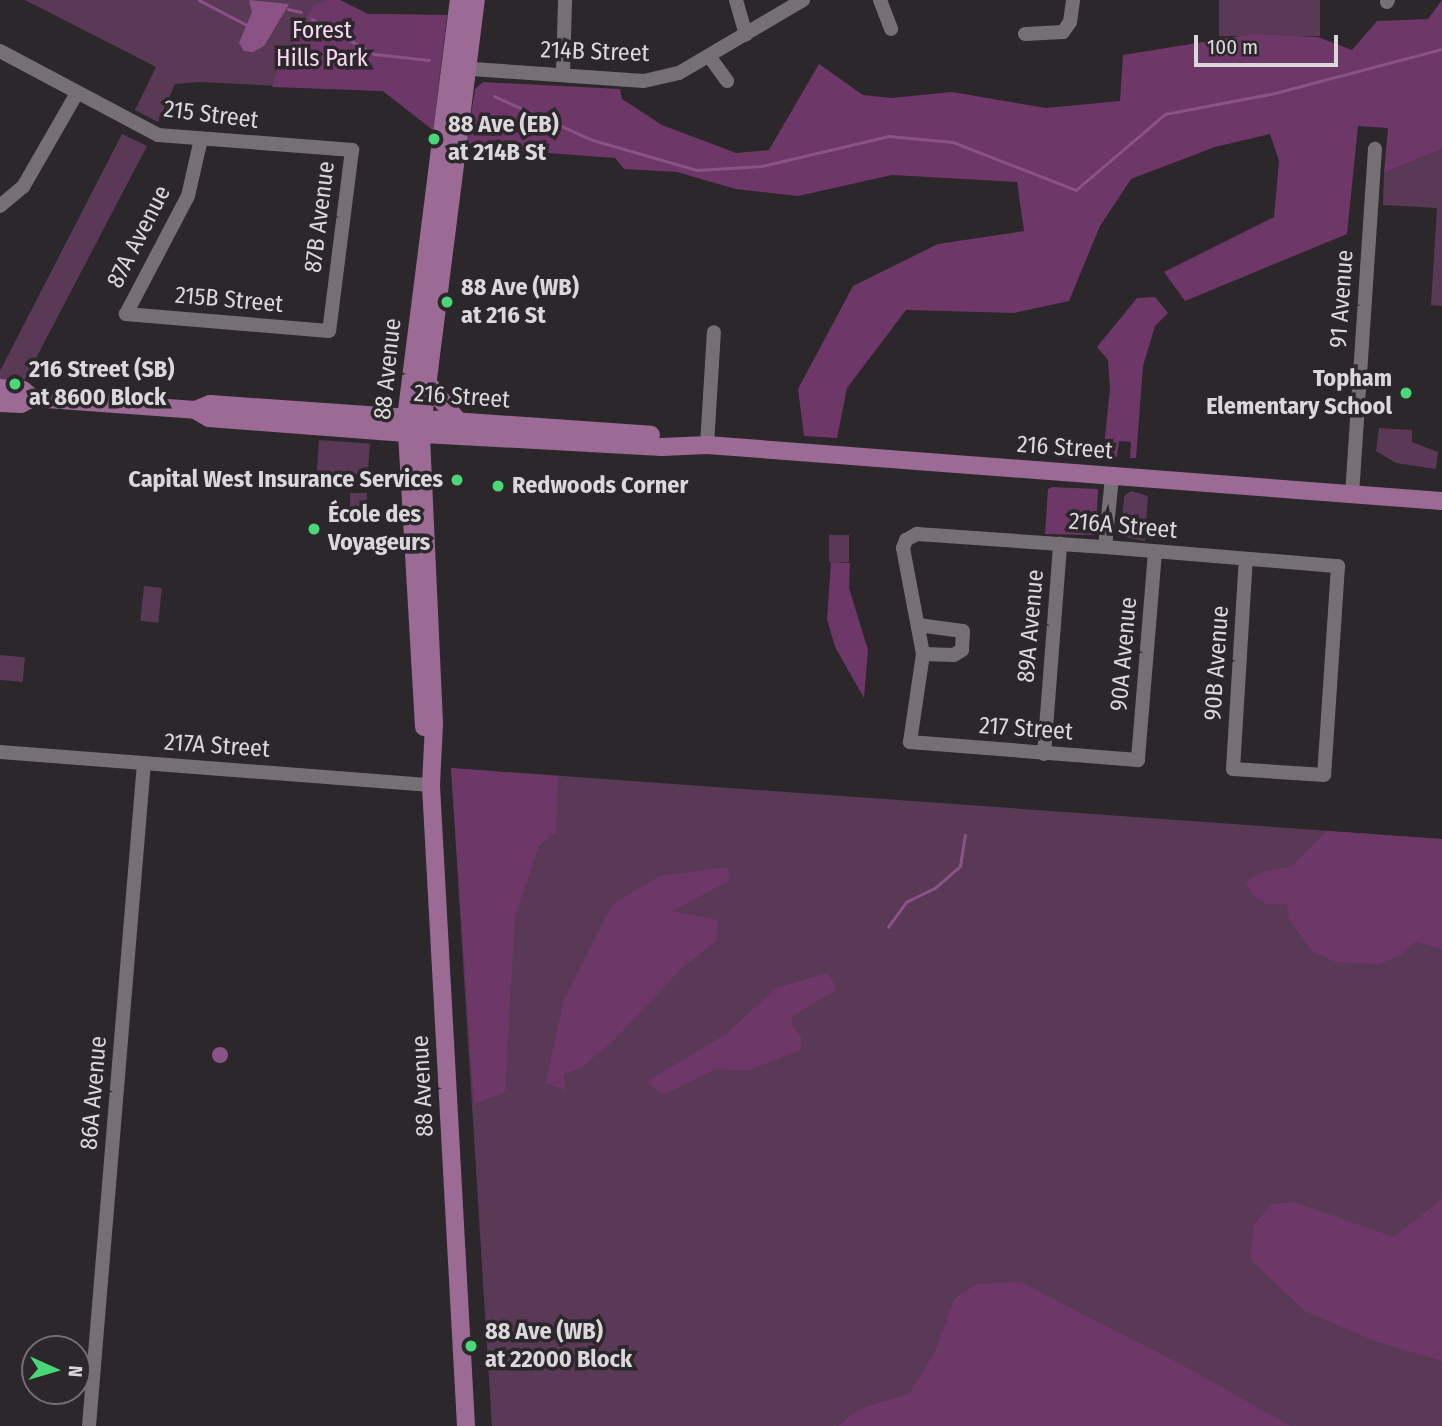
<!DOCTYPE html>
<html>
<head>
<meta charset="utf-8">
<style>
  body { margin:0 }
  #map { position:relative; width:1442px; height:1426px; overflow:hidden; background:#2c272b; font-family:"Fira Sans Condensed",sans-serif }
  div>[style] { position:absolute }
  [style*='--x'] { left:calc(var(--x)*1px); top:calc(var(--y)*1px); width:calc(var(--w)*1px); rotate:calc(var(--a)*1deg) }
  .green>* { inset:0; background:#593956; transform-origin:0 0 }
  .forest>* { inset:0; background:#6d3768 }
  .water>* { inset:0; background:#8b5385 }
  .round { border-radius:50% }
  .stream>* { height:2.5px; margin:-1.25px; padding:0 1.25px; transform-origin:1.25px; border-radius:1.25px; background:#8b5385 }
  .minor>* { height:14px; margin:-7px; padding:0 7px; transform-origin:7px; border-radius:7px; background:#767075 }
  .major>* { height:18px; margin:-9px; padding:0 9px; transform-origin:9px; border-radius:9px; background:#9b6b96 }
  .dots>* { width:19px; height:19px; translate:-50% -50%; box-sizing:border-box; border:4px solid #2c272b; border-radius:50% }
  span { translate:-50% -50%; white-space:nowrap; text-align:center; line-height:1.15; -webkit-text-stroke:7px #2c272b; paint-order:stroke }
  .park-label { font-size:24px; color:#f8d7f3 }
  .street-label { font-size:24px; color:#dbd8db }
  .poi-label { font-size:24px; color:#dbd8db; font-weight:700 }
  .left { translate:0 -50%; text-align:left }
  .right { translate:-100% -50%; text-align:right }
  .north { position:absolute; left:21px; top:1335px; width:70px; height:70px; box-sizing:border-box; background:#2c272b; border:2px solid #726e71; border-radius:50%; rotate:94deg; font-size:19px; font-weight:700; line-height:28px; text-align:center; color:#dbd8db }
  .north::after { content:''; display:block; margin:auto; width:24px; height:32px; background:#49d778; clip-path:polygon(50% 0,100% 100%,50% 72%,0 100%) }
  .scale { position:absolute; left:1194px; top:35px; width:144px; height:32px; box-sizing:border-box; border:4px solid #dbd8db; border-top:0; padding-left:9px; font-size:21px; line-height:24px; white-space:nowrap; color:#dbd8db; -webkit-text-stroke:5px #2c272b; paint-order:stroke }
</style>
</head>
<body>
<div id="map">
  <div class="green">
    <i style="clip-path:polygon(25px 0,340px 0,368px 14px,447px 15px,433px 130px,383px 91px,200px 82px,175px 84px,158px 122px,135px 110px,156px 67px)"></i>
    <i style="left:1219px;top:0;width:101px;height:36px"></i>
    <i style="clip-path:polygon(122px 134px,147px 146px,22px 385px,0 383px,0 371px)"></i>
    <i style="clip-path:polygon(1442px 149px,1442px 306px,1431px 305px,1437px 208px,1383px 205px,1384px 173px)"></i>
    <i style="clip-path:polygon(1379px 428px,1412px 430px,1412px 442px,1438px 452px,1436px 469px,1396px 463px,1376px 451px)"></i>
    <i style="left:319px;top:440px;width:51px;height:32px;rotate:4deg"></i>
    <i style="clip-path:polygon(1131px 491px,1148px 496px,1145px 541px,1121px 536px,1124px 496px)"></i>
    <i style="left:350px;top:493px;width:17px;height:30px"></i>
    <i style="left:829px;top:535px;width:20px;height:27px"></i>
    <i style="left:144px;top:586px;width:18px;height:35px;rotate:6deg"></i>
    <i style="left:0;top:655px;width:25px;height:25px;rotate:5deg"></i>
    <i style="clip-path:polygon(451px 768px,1442px 839px,1442px 1426px,492px 1426px)"></i>
  </div>
  <div class="forest">
    <i style="clip-path:polygon(327px 0,340px 0,368px 14px,447px 15px,433px 130px,383px 91px,272px 87px,278px 67px,314px 5px)"></i>
    <i style="clip-path:polygon(1442px 0,1442px 149px,1384px 173px,1388px 128px,1358px 126px,1347px 234px,1185px 301px,1164px 272px,1274px 217px,1279px 161px,1270px 134px,1215px 147px,1131px 179px,1100px 226px,1069px 301px,1014px 313px,906px 310px,847px 388px,837px 438px,804px 436px,798px 389px,853px 286px,938px 244px,1024px 231px,1017px 182px,892px 175px,798px 196px,736px 189px,677px 172px,624px 169px,615px 158px,466px 147px,475px 89px,483px 82px,620px 89px,622px 99px,662px 125px,736px 153px,769px 150px,819px 64px,863px 95px,891px 98px,952px 92px,1046px 108px,1120px 101px,1123px 55px,1253px 34px,1318px 37px,1352px 50px,1377px 21px,1428px 19px)"></i>
    <i style="clip-path:polygon(1155px 297px,1168px 313px,1155px 326px,1143px 366px,1136px 458px,1130px 458px,1131px 442px,1119px 441px,1117px 457px,1103px 456px,1110px 389px,1108px 360px,1097px 347px,1137px 298px)"></i>
    <i style="clip-path:polygon(1052px 487px,1098px 489px,1096px 535px,1045px 534px,1048px 489px)"></i>
    <i style="clip-path:polygon(831px 562px,850px 563px,849px 588px,868px 650px,864px 698px,835px 647px,827px 619px)"></i>
    <i style="clip-path:polygon(451px 768px,558px 776px,556px 832px,539px 846px,515px 916px,505px 1092px,474px 1104px)"></i>
    <i style="clip-path:polygon(1327px 831px,1442px 839px,1442px 949px,1415px 942px,1401px 955px,1379px 964px,1336px 962px,1313px 952px,1289px 920px,1287px 904px,1266px 904px,1252px 894px,1245px 882px,1262px 872px,1292px 866px)"></i>
    <i style="clip-path:polygon(728px 867px,729px 881px,672px 911px,718px 920px,717px 940px,681px 969px,616px 1038px,581px 1068px,564px 1074px,565px 1090px,546px 1083px,563px 1002px,612px 905px,659px 876px)"></i>
    <i style="clip-path:polygon(828px 973px,836px 987px,833px 992px,792px 1016px,793px 1026px,802px 1039px,800px 1050px,747px 1071px,716px 1069px,663px 1095px,646px 1082px,726px 1034px,776px 988px)"></i>
    <i style="clip-path:polygon(1442px 1199px,1442px 1361px,1375px 1341px,1305px 1311px,1250px 1259px,1254px 1225px,1271px 1204px,1293px 1202px,1394px 1237px)"></i>
    <i style="clip-path:polygon(1020px 1282px,1188px 1368px,1290px 1426px,838px 1426px,859px 1409px,909px 1394px,935px 1352px,954px 1299px,977px 1284px)"></i>
  </div>
  <div class="water">
    <i style="clip-path:polygon(249px 0,289px 4px,264px 46px,253px 52px,244px 51px,239px 43px,252px 12px)"></i>
    <i class="round" style="left:212px;top:1047px;width:16px;height:16px"></i>
  </div>
  <div class="stream">
    <i style="--x:199;--y:0;--w:52;--a:27.6"></i>
    <i style="--x:288;--y:9;--w:13;--a:13"></i>
    <i style="--x:312;--y:19;--w:71;--a:29.4"></i>
    <i style="--x:374;--y:54;--w:55;--a:6.2"></i>
    <i style="--x:494;--y:96;--w:108;--a:24"></i>
    <i style="--x:593;--y:140;--w:108;--a:16.1"></i>
    <i style="--x:697;--y:170;--w:65;--a:-3.5"></i>
    <i style="--x:762;--y:166;--w:130;--a:-13.3"></i>
    <i style="--x:889;--y:136;--w:64;--a:5.4"></i>
    <i style="--x:953;--y:142;--w:132;--a:21.3"></i>
    <i style="--x:1076;--y:190;--w:117;--a:-40.5"></i>
    <i style="--x:1165;--y:114;--w:112;--a:-10.8"></i>
    <i style="--x:1275;--y:93;--w:173;--a:-14.8"></i>
    <i style="--x:888;--y:927;--w:31;--a:-54"></i>
    <i style="--x:906;--y:902;--w:32;--a:-26"></i>
    <i style="--x:935;--y:888;--w:33;--a:-41"></i>
    <i style="--x:960;--y:866;--w:31;--a:-81"></i>
  </div>
  <div class="minor">
    <i style="--x:736;--y:0;--w:36;--a:74"></i>
    <i style="--x:880;--y:0;--w:31;--a:69"></i>
    <i style="--x:1387;--y:2;--w:2;--a:-63"></i>
    <i style="--x:1025;--y:34;--w:38;--a:-3"></i>
    <i style="--x:1063;--y:32;--w:12;--a:-55"></i>
    <i style="--x:1070;--y:22;--w:22;--a:-82"></i>
    <i style="--x:0;--y:51;--w:179;--a:28"></i>
    <i style="--x:158;--y:135;--w:195;--a:4.4"></i>
    <i style="--x:352;--y:150;--w:182;--a:97.2"></i>
    <i style="--x:329;--y:331;--w:204;--a:-175.2"></i>
    <i style="--x:126;--y:314;--w:133;--a:-62.3"></i>
    <i style="--x:188;--y:196;--w:58;--a:-77.2"></i>
    <i style="--x:709;--y:56;--w:31;--a:54"></i>
    <i style="--x:458;--y:68;--w:186;--a:4"></i>
    <i style="--x:644;--y:81;--w:36;--a:-13"></i>
    <i style="--x:679;--y:73;--w:144;--a:-30.5"></i>
    <i style="--x:563;--y:73;--w:73;--a:-88.4"></i>
    <i style="--x:0;--y:206;--w:30;--a:-40"></i>
    <i style="--x:23;--y:187;--w:108;--a:-60.1"></i>
    <i style="--x:707;--y:445;--w:113;--a:-86.5"></i>
    <i style="--x:1352;--y:495;--w:347;--a:-86.2"></i>
    <i style="--x:1105;--y:547;--w:70;--a:-84.3"></i>
    <i style="--x:1155;--y:552;--w:209;--a:94.7"></i>
    <i style="--x:1138;--y:760;--w:229;--a:-175.5"></i>
    <i style="--x:910;--y:742;--w:89;--a:-81.6"></i>
    <i style="--x:923;--y:654;--w:108;--a:-100.7"></i>
    <i style="--x:903;--y:548;--w:9;--a:-69"></i>
    <i style="--x:906;--y:540;--w:13;--a:-29"></i>
    <i style="--x:917;--y:534;--w:188;--a:4"></i>
    <i style="--x:1105;--y:547;--w:234;--a:4.7"></i>
    <i style="--x:1338;--y:566;--w:209;--a:93.8"></i>
    <i style="--x:1324;--y:775;--w:91;--a:-176.2"></i>
    <i style="--x:1233;--y:769;--w:210;--a:-86.5"></i>
    <i style="--x:918;--y:625;--w:45;--a:7.6"></i>
    <i style="--x:963;--y:631;--w:19;--a:93"></i>
    <i style="--x:962;--y:650;--w:9;--a:148"></i>
    <i style="--x:954;--y:655;--w:31;--a:-178"></i>
    <i style="--x:0;--y:752;--w:432;--a:4.4"></i>
    <i style="--x:1044;--y:754;--w:211;--a:-85.6"></i>
    <i style="--x:89;--y:1426;--w:665;--a:-85.26"></i>
  </div>
  <div class="major">
    <i style="--x:426;--y:381;--w:53;--a:51.2"></i>
    <i style="--x:0;--y:388;--w:23;--a:5"></i>
    <i style="--x:23;--y:390;--w:13;--a:39"></i>
    <i style="--x:0;--y:403;--w:21;--a:3"></i>
    <i style="--x:21;--y:404;--w:13;--a:-27"></i>
    <i style="--x:33;--y:398;--w:162;--a:4.2"></i>
    <i style="--x:195;--y:410;--w:16;--a:30"></i>
    <i style="--x:209;--y:418;--w:197;--a:4.4"></i>
    <i style="--x:405;--y:433;--w:257;--a:3.1"></i>
    <i style="--x:662;--y:447;--w:45;--a:-2.5"></i>
    <i style="--x:707;--y:445;--w:737;--a:4.36"></i>
    <i style="--x:195;--y:410;--w:16;--a:-22"></i>
    <i style="--x:210;--y:404;--w:442;--a:4"></i>
    <i style="--x:424;--y:727;--w:310;--a:-93.3"></i>
    <i style="--x:406;--y:418;--w:421;--a:-82.8"></i>
    <i style="--x:466;--y:1426;--w:642;--a:-93.13"></i>
    <i style="--x:431;--y:785;--w:62;--a:-87.2"></i>
    <i style="--x:434;--y:723;--w:289;--a:-92.6"></i>
    <i style="--x:421;--y:434;--w:437;--a:-82.8"></i>
  </div>
  <div class="dots">
    <i style="left:434px;top:139px;background:#49d778"></i>
    <i style="left:447px;top:302px;background:#49d778"></i>
    <i style="left:15px;top:384px;background:#49d778"></i>
    <i style="left:1406px;top:393px;background:#49d778"></i>
    <i style="left:457px;top:480px;background:#49d778"></i>
    <i style="left:498px;top:486px;background:#49d778"></i>
    <i style="left:314px;top:529px;background:#49d778"></i>
    <i style="left:471px;top:1346px;background:#49d778"></i>
  </div>
  <div class="park-label">
    <span style="left:322px;top:45px">Forest<br>Hills Park</span>
  </div>
  <div class="street-label">
    <span style="left:595px;top:52px;rotate:2deg">214B Street</span>
    <span style="left:211px;top:115px;rotate:7deg">215 Street</span>
    <span style="left:320px;top:217px;rotate:-83deg">87B Avenue</span>
    <span style="left:139px;top:237px;rotate:-63deg">87A Avenue</span>
    <span style="left:1342px;top:299px;rotate:-86deg">91 Avenue</span>
    <span style="left:229px;top:300px;rotate:5deg">215B Street</span>
    <span style="left:388px;top:369px;rotate:-84deg">88 Avenue</span>
    <span style="left:462px;top:397px;rotate:4deg">216 Street</span>
    <span style="left:1065px;top:448px;rotate:4deg">216 Street</span>
    <span style="left:1123px;top:526px;rotate:5deg">216A Street</span>
    <span style="left:1031px;top:626px;rotate:-85deg">89A Avenue</span>
    <span style="left:1124px;top:654px;rotate:-85deg">90A Avenue</span>
    <span style="left:1217px;top:663px;rotate:-86deg">90B Avenue</span>
    <span style="left:1026px;top:729px;rotate:4deg">217 Street</span>
    <span style="left:217px;top:746px;rotate:4deg">217A Street</span>
    <span style="left:423px;top:1086px;rotate:-93deg">88 Avenue</span>
    <span style="left:94px;top:1093px;rotate:-85deg">86A Avenue</span>
  </div>
  <div class="poi-label">
    <span class="left" style="left:448px;top:139px">88 Ave (EB)<br>at 214B St</span>
    <span class="left" style="left:461px;top:302px">88 Ave (WB)<br>at 216 St</span>
    <span class="left" style="left:29px;top:384px">216 Street (SB)<br>at 8600 Block</span>
    <span class="right" style="left:1392px;top:393px">Topham<br>Elementary School</span>
    <span class="right" style="left:443px;top:480px">Capital West Insurance Services</span>
    <span class="left" style="left:512px;top:486px">Redwoods Corner</span>
    <span class="left" style="left:328px;top:529px">École des<br>Voyageurs</span>
    <span class="left" style="left:485px;top:1346px">88 Ave (WB)<br>at 22000 Block</span>
  </div>
  <div class="north">N</div>
  <div class="scale">100 m</div>
</div>
</body>
</html>
